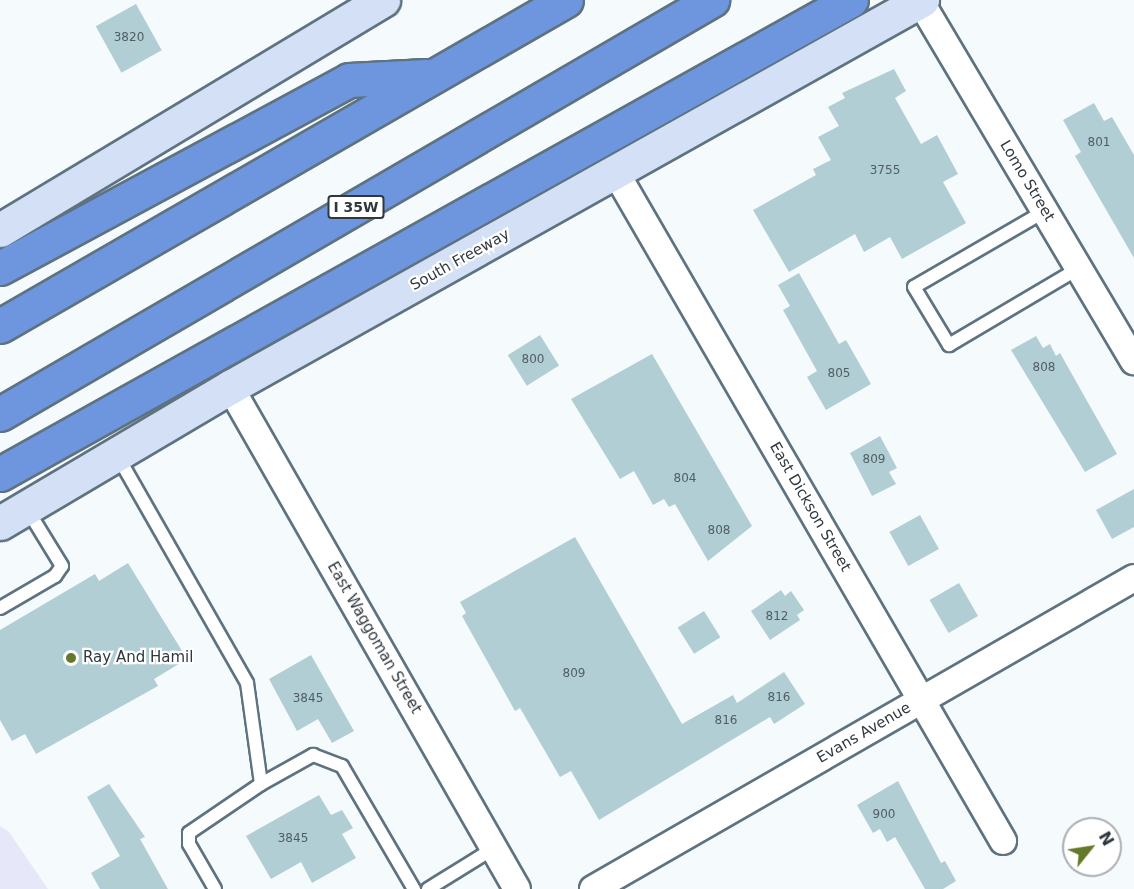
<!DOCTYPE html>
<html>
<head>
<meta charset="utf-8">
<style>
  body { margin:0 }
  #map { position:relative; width:1134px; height:889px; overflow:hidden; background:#f5fafd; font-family:"DejaVu Sans",sans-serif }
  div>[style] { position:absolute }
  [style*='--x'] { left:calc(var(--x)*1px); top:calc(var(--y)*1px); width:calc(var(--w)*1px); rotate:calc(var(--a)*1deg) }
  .green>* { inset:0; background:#e7e7fa }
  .building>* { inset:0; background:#b1ced5; transform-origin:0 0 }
  .roads { filter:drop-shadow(2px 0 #5e7280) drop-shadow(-2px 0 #5e7280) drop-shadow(0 2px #5e7280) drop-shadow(0 -2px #5e7280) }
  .service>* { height:12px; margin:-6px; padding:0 6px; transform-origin:6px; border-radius:6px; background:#fff }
  .minor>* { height:26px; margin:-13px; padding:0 13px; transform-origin:13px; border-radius:13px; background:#fff }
  .secondary>* { height:33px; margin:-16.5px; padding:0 16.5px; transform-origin:16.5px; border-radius:16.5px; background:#d4e0f5 }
  .motorway>* { height:33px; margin:-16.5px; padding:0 16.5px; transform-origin:16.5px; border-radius:16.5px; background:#6e96df }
  .dots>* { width:16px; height:16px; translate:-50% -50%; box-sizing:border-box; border:3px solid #fff; border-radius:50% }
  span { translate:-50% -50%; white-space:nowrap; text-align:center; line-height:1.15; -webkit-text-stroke:4.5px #fff; paint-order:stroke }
  .number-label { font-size:12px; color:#505e64 }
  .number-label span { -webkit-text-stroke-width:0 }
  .shield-label span { padding:2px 4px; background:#fff; border:2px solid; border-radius:4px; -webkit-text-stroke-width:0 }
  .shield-label { font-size:14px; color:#30383f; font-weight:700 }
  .street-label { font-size:15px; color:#30383f }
  .poi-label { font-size:15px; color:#30383f }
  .left { translate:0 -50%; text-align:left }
  .north { position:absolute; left:1062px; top:817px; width:60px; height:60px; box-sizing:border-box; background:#fff; border:2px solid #acafb2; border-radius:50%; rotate:60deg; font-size:16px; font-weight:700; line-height:24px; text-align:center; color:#30383f }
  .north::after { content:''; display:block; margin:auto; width:21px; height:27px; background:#64792a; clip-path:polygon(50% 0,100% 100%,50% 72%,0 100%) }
</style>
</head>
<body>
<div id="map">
  <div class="green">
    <i style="clip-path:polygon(0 826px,9px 832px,48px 889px,0 889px)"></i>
  </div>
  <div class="building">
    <i style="left:136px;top:4px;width:53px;height:46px;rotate:61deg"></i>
    <i style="clip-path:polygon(894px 69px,906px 91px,895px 98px,921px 144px,937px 135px,958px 174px,943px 182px,966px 223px,902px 259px,890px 237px,864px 252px,855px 234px,789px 272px,753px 210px,816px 175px,813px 169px,831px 160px,818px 137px,839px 126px,828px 107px,845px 98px,842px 93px)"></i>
    <i style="clip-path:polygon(1094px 103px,1104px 121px,1112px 117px,1134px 155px,1134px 258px,1075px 156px,1081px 152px,1063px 120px)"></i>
    <i style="clip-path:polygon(799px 273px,839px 344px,846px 340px,871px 384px,826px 410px,807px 377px,817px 371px,783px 310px,790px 306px,778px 285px)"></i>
    <i style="left:540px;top:335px;width:36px;height:38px;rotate:58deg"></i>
    <i style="clip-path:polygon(1036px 336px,1043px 348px,1050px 344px,1056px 356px,1060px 353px,1117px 454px,1085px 472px,1011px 350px)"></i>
    <i style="clip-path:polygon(652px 354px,752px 526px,708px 561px,675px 504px,669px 507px,664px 499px,653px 505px,634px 471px,620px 479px,571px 399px)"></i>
    <i style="clip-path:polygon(880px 436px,897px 468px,889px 472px,896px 484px,872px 496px,850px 453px)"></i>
    <i style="clip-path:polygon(1134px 489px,1134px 527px,1112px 539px,1096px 510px)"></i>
    <i style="left:920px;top:515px;width:39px;height:35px;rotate:61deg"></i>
    <i style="clip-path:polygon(575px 537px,682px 724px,733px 695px,737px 703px,784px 672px,805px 704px,774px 724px,770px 717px,599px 820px,571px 771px,560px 777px,520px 708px,515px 711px,462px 616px,466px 613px,460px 602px)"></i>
    <i style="clip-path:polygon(128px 563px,187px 659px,154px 679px,158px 686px,36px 754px,25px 734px,12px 741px,0 720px,0 630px,95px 574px,99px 581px)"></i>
    <i style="left:959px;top:583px;width:38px;height:34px;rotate:60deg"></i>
    <i style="clip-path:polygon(781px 590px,785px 596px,791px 591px,804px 610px,797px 615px,800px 620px,770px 640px,751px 611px)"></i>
    <i style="left:704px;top:611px;width:31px;height:31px;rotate:58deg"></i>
    <i style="clip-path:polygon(311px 655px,354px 731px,332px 743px,318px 719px,297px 731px,269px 679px)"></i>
    <i style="clip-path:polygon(898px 781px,941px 863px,945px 861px,956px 881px,943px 889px,925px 889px,895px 837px,887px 842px,880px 829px,873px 833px,857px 805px)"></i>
    <i style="clip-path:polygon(109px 784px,145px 837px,140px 839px,168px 889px,100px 889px,91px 873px,120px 856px,87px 797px)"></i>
    <i style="clip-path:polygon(319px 795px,331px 815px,342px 810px,353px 828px,342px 834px,356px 858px,312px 883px,301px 862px,271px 879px,246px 836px)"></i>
  </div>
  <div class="roads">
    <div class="service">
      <i style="--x:1045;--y:211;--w:151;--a:149.9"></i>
      <i style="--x:914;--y:287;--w:68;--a:58.9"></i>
      <i style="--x:949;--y:345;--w:151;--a:-30.6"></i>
      <i style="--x:117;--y:455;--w:262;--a:60.3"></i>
      <i style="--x:247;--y:683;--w:102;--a:82.1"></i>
      <i style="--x:261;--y:784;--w:87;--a:145.8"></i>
      <i style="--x:189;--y:833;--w:11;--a:90"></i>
      <i style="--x:189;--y:844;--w:52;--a:60"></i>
      <i style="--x:0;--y:608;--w:64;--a:-30.2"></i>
      <i style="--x:55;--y:576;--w:12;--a:-55"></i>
      <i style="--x:62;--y:566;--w:67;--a:-121.6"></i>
      <i style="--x:261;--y:784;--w:60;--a:-29.1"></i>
      <i style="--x:313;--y:755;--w:31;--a:21"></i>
      <i style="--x:342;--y:766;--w:143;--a:59.7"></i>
      <i style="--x:428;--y:889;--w:78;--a:-31.8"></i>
    </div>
    <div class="minor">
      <i style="--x:920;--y:1;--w:419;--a:59.3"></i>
      <i style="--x:616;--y:173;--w:772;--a:59.91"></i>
      <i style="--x:230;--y:387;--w:578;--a:60.24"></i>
      <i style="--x:593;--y:889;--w:624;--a:-29.89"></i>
    </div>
    <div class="secondary">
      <i style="--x:0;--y:230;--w:447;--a:-31"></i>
      <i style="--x:0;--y:523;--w:267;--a:-30.6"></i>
      <i style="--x:230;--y:387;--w:793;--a:-29.22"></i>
    </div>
    <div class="motorway">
      <i style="--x:0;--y:268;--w:396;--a:-28.3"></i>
      <i style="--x:349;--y:80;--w:77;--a:-3"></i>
      <i style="--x:0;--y:326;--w:653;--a:-29.94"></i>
      <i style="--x:0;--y:414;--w:824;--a:-30.18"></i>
      <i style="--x:0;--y:474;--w:974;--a:-29.12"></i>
    </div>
  </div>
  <div class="dots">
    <i style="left:71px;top:658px;background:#64792a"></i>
  </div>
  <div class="number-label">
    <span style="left:129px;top:38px">3820</span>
    <span style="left:1099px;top:143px">801</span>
    <span style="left:885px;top:171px">3755</span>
    <span style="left:533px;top:360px">800</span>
    <span style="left:1044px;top:368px">808</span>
    <span style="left:839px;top:374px">805</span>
    <span style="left:874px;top:460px">809</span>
    <span style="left:685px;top:479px">804</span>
    <span style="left:719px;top:531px">808</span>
    <span style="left:777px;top:617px">812</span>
    <span style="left:574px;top:674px">809</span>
    <span style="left:779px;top:698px">816</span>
    <span style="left:308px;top:699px">3845</span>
    <span style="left:726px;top:721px">816</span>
    <span style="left:884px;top:815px">900</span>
    <span style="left:293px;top:839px">3845</span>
  </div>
  <div class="shield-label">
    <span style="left:356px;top:207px">I 35W</span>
  </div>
  <div class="street-label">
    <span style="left:1027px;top:181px;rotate:59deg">Lomo Street</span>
    <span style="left:460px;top:260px;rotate:-29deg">South Freeway</span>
    <span style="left:810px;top:507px;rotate:60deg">East Dickson Street</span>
    <span style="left:374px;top:638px;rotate:60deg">East Waggoman Street</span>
    <span style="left:864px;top:733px;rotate:-30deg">Evans Avenue</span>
  </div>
  <div class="poi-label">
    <span class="left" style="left:83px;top:658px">Ray And Hamil</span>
  </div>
  <div class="north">N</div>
</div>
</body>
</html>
